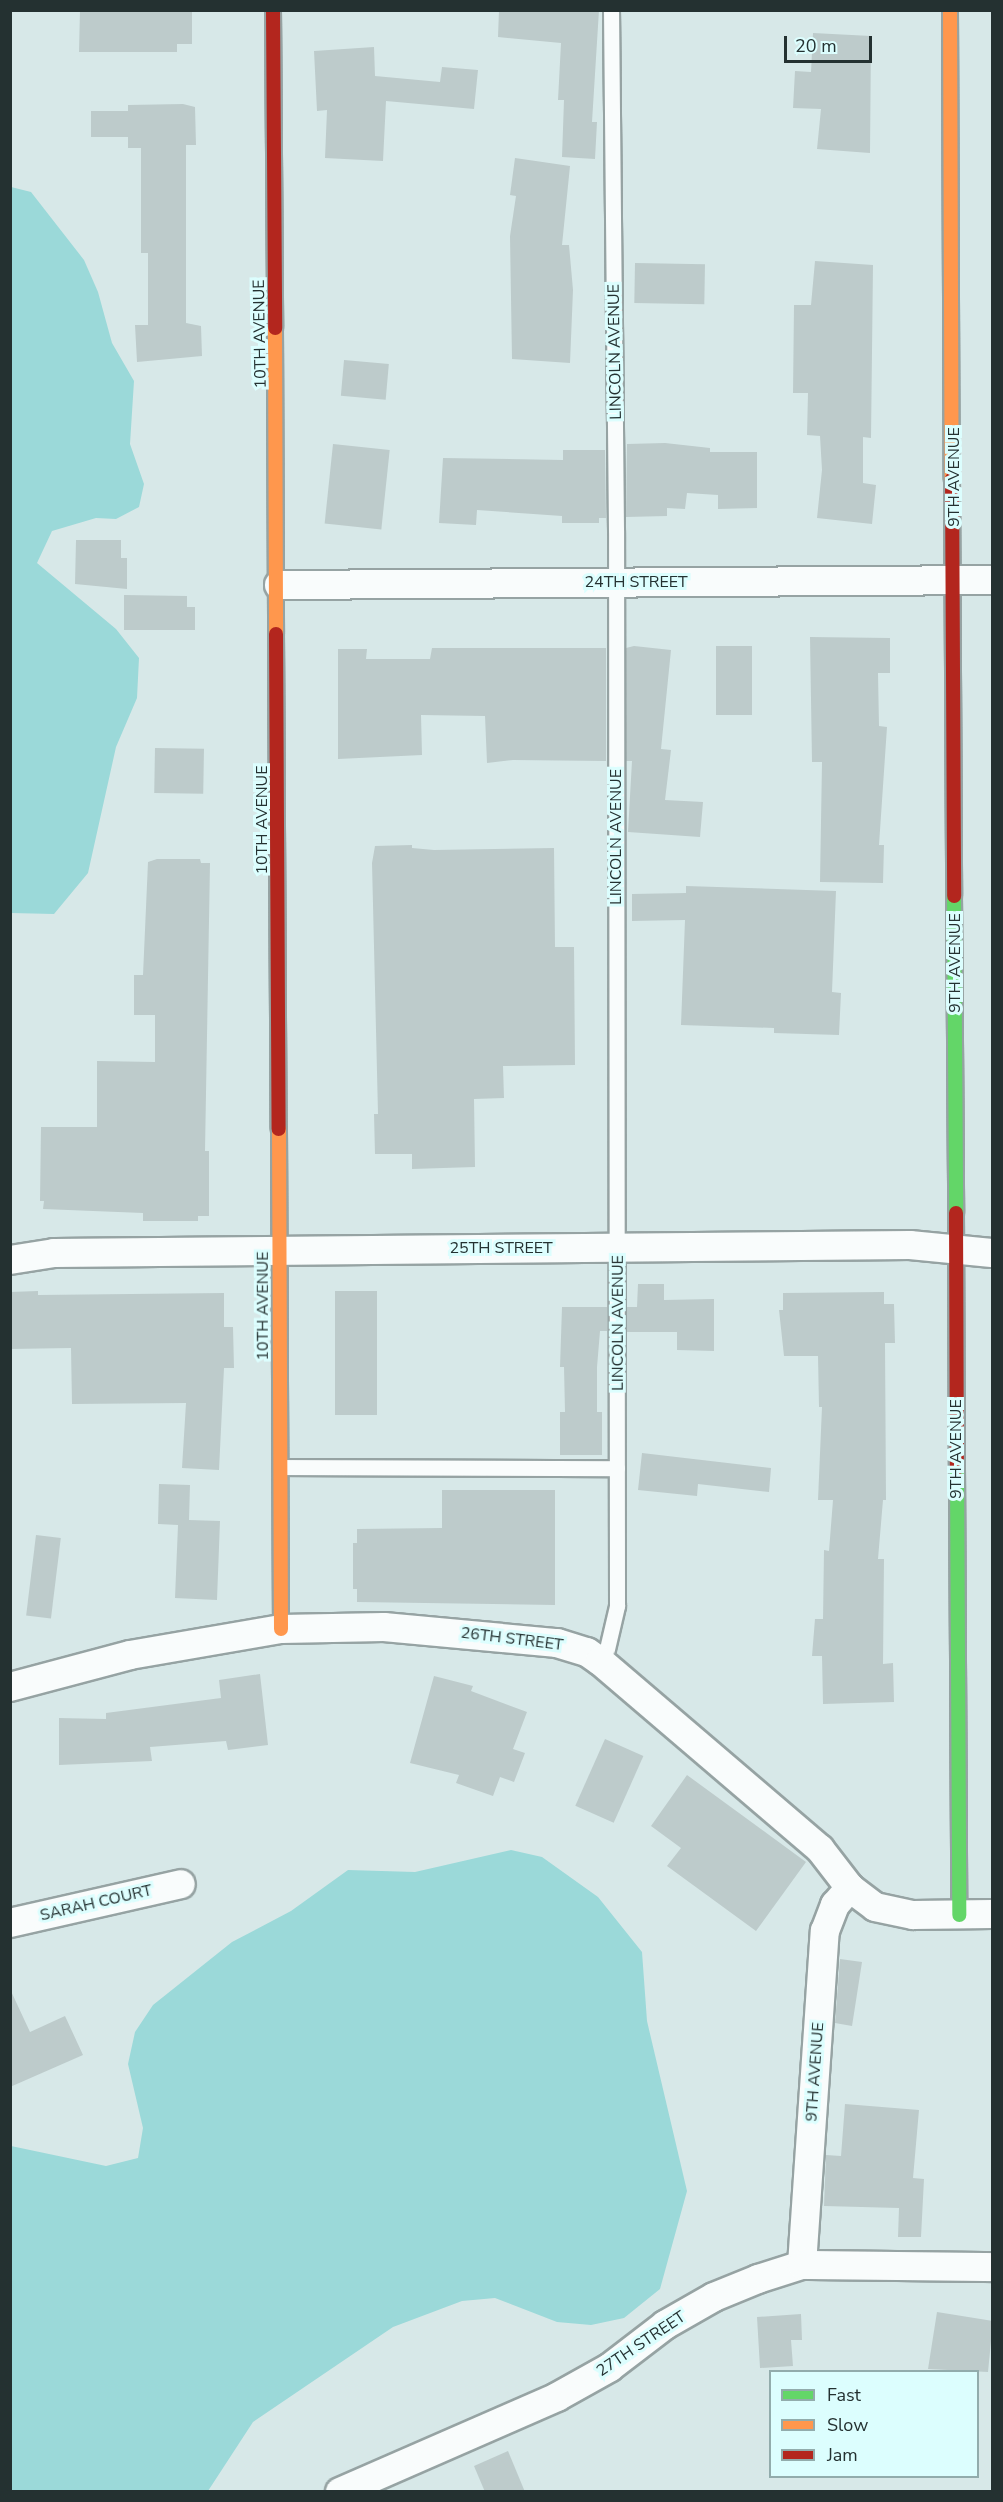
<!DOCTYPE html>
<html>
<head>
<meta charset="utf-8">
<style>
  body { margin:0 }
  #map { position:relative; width:1003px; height:2502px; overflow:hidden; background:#d7e8e8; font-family:"Nunito Sans",sans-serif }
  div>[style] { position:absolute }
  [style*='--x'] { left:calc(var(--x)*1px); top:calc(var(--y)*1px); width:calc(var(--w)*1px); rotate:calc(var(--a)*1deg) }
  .forest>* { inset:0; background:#9bd9d9 }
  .building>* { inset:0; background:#bdcbcb; transform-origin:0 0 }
  .roads { filter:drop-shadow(2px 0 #96a3a3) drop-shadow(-2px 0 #96a3a3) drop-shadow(0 2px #96a3a3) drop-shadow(0 -2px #96a3a3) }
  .lane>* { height:15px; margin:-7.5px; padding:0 7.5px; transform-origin:7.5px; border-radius:7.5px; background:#f9fcfc }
  .street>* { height:28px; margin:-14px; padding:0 14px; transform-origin:14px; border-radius:14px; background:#f9fcfc }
  .fast>* { height:14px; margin:-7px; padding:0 7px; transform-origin:7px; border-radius:7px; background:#63d668 }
  .slow>* { height:14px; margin:-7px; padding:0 7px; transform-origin:7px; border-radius:7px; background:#ff974d }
  .jam>* { height:14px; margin:-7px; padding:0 7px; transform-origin:7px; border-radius:7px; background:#b3261e }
  span { translate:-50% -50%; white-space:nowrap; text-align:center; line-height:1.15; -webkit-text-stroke:6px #dcfefe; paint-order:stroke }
  .street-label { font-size:16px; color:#243131 }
  .frame { position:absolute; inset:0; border:12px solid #243131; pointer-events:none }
  .legend { position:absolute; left:769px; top:2370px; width:210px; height:108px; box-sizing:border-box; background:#dcfefe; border:2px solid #92acac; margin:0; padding:8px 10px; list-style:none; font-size:18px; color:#243131 }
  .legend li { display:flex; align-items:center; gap:12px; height:30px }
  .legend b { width:30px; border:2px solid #92acac }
  .scale { position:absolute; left:784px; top:36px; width:88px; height:27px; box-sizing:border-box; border:3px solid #243131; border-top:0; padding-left:8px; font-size:18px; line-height:21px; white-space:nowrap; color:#243131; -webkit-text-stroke:4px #dcfefe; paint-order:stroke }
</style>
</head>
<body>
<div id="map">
  <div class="forest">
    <i style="clip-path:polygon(11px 187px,31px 192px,84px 260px,98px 292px,112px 343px,134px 381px,130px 444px,144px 484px,139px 507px,116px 519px,96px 518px,52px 531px,37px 563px,116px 629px,139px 658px,137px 698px,116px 747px,88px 873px,54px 914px,11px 913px)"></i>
    <i style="clip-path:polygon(511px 1850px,542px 1857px,598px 1897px,642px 1952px,647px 2021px,687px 2191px,660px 2289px,624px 2318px,591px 2325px,557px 2322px,495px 2298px,462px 2301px,393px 2327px,253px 2422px,208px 2491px,11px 2491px,11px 2146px,106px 2166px,138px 2158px,143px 2128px,128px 2064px,135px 2032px,153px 2005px,232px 1942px,291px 1911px,348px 1870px,415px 1872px)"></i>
  </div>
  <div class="building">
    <i style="clip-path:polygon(80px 10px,192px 10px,192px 44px,177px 44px,177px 52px,79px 52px)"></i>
    <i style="clip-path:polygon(499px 10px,599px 10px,592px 122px,597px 122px,595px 159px,562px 157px,564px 100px,558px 100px,561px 43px,498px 37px)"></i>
    <i style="clip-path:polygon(813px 33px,871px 36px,870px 153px,817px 149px,821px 109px,793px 108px,795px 71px,811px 72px)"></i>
    <i style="clip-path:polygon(374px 47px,375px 76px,440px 82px,442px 67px,478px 70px,474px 109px,386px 101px,383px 161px,325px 158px,327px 110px,317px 111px,314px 51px)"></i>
    <i style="clip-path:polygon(183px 104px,195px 107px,196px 145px,186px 145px,186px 323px,201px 326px,202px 356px,137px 362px,135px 325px,148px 325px,148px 253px,141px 253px,141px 148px,128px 148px,128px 137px,91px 137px,91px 111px,128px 111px,128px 105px)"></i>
    <i style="clip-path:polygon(515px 158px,570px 166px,562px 245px,569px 245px,573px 290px,570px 363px,512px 359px,510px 236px,516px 196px,510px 195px)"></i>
    <i style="clip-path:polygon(815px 261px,873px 265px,871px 438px,863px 437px,863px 483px,876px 485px,872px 524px,817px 518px,822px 470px,820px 436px,807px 435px,808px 393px,793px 393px,794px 305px,811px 305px)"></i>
    <i style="left:635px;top:263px;width:70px;height:40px;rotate:1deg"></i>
    <i style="left:344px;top:360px;width:45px;height:36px;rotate:5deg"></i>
    <i style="clip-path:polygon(665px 443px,710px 448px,710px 452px,757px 452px,757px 508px,718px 509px,718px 495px,687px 493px,685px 509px,667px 508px,667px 516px,626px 517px,627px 444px)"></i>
    <i style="left:333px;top:444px;width:57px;height:80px;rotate:6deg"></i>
    <i style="clip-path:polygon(563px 450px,605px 450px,606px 518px,599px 518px,599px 523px,562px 523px,562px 516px,477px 510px,476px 525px,439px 523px,443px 458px,563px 460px)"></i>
    <i style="clip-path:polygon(76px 540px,121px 540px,121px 558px,127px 558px,127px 589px,75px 584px)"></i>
    <i style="clip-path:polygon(124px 595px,187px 596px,187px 607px,195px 607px,195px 630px,124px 630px)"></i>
    <i style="clip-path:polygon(810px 637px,890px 638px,890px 673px,878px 673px,879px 726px,887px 727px,879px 845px,884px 845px,883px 883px,820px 882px,822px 762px,812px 762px)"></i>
    <i style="clip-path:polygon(634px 646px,671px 650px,661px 749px,671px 750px,665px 800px,703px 802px,700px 837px,628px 832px,632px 761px,626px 761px,626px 648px)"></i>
    <i style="left:716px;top:646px;width:36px;height:69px"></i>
    <i style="clip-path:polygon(432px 648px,606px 648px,606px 761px,513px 760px,487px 763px,485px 716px,421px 715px,422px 755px,338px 759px,338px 649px,367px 649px,366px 659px,430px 659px)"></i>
    <i style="left:155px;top:748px;width:49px;height:45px;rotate:1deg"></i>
    <i style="clip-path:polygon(412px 845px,412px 848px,434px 850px,554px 848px,555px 947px,574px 947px,575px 1065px,503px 1066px,504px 1098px,474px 1099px,475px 1167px,412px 1169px,412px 1154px,375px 1154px,374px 1114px,378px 1114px,372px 863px,375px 846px)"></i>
    <i style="clip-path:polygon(157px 859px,200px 859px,201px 863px,210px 863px,205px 1151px,209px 1151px,209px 1216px,198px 1216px,198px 1221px,143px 1221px,143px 1213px,43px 1209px,44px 1201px,40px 1201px,41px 1127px,97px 1127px,97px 1061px,155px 1062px,155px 1015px,134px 1015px,134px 975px,143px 975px,148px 862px)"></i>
    <i style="clip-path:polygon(686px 886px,836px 891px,832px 992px,841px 993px,839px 1035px,774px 1033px,774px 1028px,681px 1025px,685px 920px,632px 921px,632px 894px,686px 893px)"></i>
    <i style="clip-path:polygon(638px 1284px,664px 1284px,664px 1300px,714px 1299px,714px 1351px,677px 1350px,677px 1332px,626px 1332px,626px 1307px,637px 1307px)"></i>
    <i style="clip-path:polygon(38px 1291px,38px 1295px,224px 1293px,224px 1327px,233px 1327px,234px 1368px,224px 1368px,219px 1470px,182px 1468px,186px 1403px,72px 1404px,71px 1348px,10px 1349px,10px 1292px)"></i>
    <i style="left:335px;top:1291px;width:42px;height:124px"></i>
    <i style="clip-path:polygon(884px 1292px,884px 1304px,894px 1304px,895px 1343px,885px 1343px,886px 1500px,883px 1500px,878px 1559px,884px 1559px,883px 1664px,893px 1663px,894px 1702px,823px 1704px,822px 1656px,812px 1656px,815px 1619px,823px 1619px,824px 1550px,829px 1551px,833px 1500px,818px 1500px,822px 1407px,819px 1407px,818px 1356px,784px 1356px,779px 1310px,783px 1310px,783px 1293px)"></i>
    <i style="clip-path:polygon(562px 1307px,607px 1307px,607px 1331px,600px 1331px,597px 1367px,597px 1412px,602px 1412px,602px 1455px,560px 1455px,560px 1412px,565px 1412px,564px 1367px,560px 1367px)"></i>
    <i style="clip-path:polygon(642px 1453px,771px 1468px,769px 1492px,698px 1484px,697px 1496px,638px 1490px)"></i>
    <i style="clip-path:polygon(159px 1484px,190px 1485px,189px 1520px,220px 1521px,217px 1600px,175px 1598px,178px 1525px,158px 1524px)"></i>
    <i style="clip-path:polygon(442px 1490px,555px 1490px,555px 1605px,357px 1602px,357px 1589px,353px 1589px,353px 1543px,357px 1543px,357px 1529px,442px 1528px)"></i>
    <i style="left:36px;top:1535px;width:25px;height:81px;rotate:7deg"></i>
    <i style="clip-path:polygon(260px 1674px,268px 1745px,228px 1750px,226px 1741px,150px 1747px,152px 1761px,59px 1765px,59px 1718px,106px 1719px,106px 1713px,221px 1698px,219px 1680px)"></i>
    <i style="clip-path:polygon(434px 1676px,473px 1686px,471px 1691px,527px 1712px,513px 1749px,525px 1753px,514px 1782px,500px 1777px,493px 1796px,456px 1783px,459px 1775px,410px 1763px)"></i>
    <i style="left:605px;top:1739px;width:42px;height:73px;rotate:24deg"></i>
    <i style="clip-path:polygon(687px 1775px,806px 1862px,756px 1931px,667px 1866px,681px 1848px,651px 1826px)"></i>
    <i style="clip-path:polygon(840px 1959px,862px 1962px,852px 2026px,835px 2023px)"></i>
    <i style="clip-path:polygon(10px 1989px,30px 2032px,65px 2016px,83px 2055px,10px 2087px)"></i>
    <i style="clip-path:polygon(845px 2104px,919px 2110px,913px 2178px,924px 2179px,921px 2237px,898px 2237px,899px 2208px,824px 2206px,826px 2155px,841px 2156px)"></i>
    <i style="clip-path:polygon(937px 2312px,993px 2321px,988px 2372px,928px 2369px)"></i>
    <i style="clip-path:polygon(801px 2314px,802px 2340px,791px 2340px,793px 2366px,760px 2368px,757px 2317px)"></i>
    <i style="clip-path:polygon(508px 2451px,525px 2492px,485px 2492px,474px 2466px)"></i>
  </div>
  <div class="roads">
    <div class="lane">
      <i style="--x:281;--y:1467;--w:336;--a:0.2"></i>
      <i style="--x:607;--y:1649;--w:44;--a:-76.9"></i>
      <i style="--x:617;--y:1606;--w:1076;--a:-90.05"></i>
      <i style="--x:616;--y:530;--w:520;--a:-90.55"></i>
    </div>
    <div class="street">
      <i style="--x:279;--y:585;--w:713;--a:-0.4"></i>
      <i style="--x:10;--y:1260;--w:45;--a:-9"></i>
      <i style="--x:54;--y:1253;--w:856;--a:-0.54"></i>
      <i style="--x:910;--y:1245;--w:82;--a:5.6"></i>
      <i style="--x:10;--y:1687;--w:124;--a:-14.9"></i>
      <i style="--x:130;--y:1655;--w:153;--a:-9.8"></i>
      <i style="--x:281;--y:1629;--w:103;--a:-1.1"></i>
      <i style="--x:384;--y:1627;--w:174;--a:5.3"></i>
      <i style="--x:557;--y:1643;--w:31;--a:17"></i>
      <i style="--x:587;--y:1652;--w:16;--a:35"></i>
      <i style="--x:600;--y:1661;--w:289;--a:40.5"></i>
      <i style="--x:820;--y:1849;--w:49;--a:52.4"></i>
      <i style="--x:850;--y:1888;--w:31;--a:37"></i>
      <i style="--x:875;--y:1907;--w:39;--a:12"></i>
      <i style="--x:913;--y:1915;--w:79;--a:-0.7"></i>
      <i style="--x:10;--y:1923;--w:175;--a:-12.8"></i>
      <i style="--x:802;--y:2265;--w:335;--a:-86.1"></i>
      <i style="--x:825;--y:1931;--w:28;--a:-69"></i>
      <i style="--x:835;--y:1905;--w:23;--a:-49"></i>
      <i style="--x:340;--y:2492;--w:237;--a:-23.6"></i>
      <i style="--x:557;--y:2397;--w:60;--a:-29.1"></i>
      <i style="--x:609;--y:2368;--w:71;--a:-37.5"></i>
      <i style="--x:665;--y:2325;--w:56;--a:-29.7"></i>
      <i style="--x:714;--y:2297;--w:48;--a:-22.2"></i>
      <i style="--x:758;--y:2279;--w:46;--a:-17.7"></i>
      <i style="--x:802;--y:2265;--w:190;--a:0.6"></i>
    </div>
    <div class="fast">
      <i style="--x:954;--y:896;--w:317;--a:89.6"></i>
      <i style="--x:957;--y:1468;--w:447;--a:89.7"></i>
    </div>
    <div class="slow">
      <i style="--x:950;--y:10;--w:469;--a:89.8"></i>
      <i style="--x:275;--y:328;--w:306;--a:89.8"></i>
      <i style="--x:279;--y:1129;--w:500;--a:89.77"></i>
    </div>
    <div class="jam">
      <i style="--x:273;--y:10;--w:318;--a:89.6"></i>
      <i style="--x:952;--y:479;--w:417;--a:89.7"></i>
      <i style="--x:276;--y:634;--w:495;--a:89.7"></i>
      <i style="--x:956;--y:1213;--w:255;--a:89.8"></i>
    </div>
  </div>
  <div class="street-label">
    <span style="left:260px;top:334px;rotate:-91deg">10TH AVENUE</span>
    <span style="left:615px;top:352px;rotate:-91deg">LINCOLN AVENUE</span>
    <span style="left:954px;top:477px;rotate:-90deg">9TH AVENUE</span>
    <span style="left:636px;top:582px">24TH STREET</span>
    <span style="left:262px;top:820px;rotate:-90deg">10TH AVENUE</span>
    <span style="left:616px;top:837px;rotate:-90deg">LINCOLN AVENUE</span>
    <span style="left:955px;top:963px;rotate:-90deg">9TH AVENUE</span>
    <span style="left:501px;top:1248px">25TH STREET</span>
    <span style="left:263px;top:1306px;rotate:-90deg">10TH AVENUE</span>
    <span style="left:618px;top:1323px;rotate:-90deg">LINCOLN AVENUE</span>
    <span style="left:956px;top:1449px;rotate:-90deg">9TH AVENUE</span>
    <span style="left:512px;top:1639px;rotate:7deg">26TH STREET</span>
    <span style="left:96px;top:1903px;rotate:-13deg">SARAH COURT</span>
    <span style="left:815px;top:2072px;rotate:-86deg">9TH AVENUE</span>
    <span style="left:641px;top:2344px;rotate:-34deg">27TH STREET</span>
  </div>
  <div class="frame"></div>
  <ul class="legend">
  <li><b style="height:8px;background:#63d668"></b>Fast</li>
  <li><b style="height:8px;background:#ff974d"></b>Slow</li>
  <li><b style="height:8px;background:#b3261e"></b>Jam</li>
  </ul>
  <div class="scale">20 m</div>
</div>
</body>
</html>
